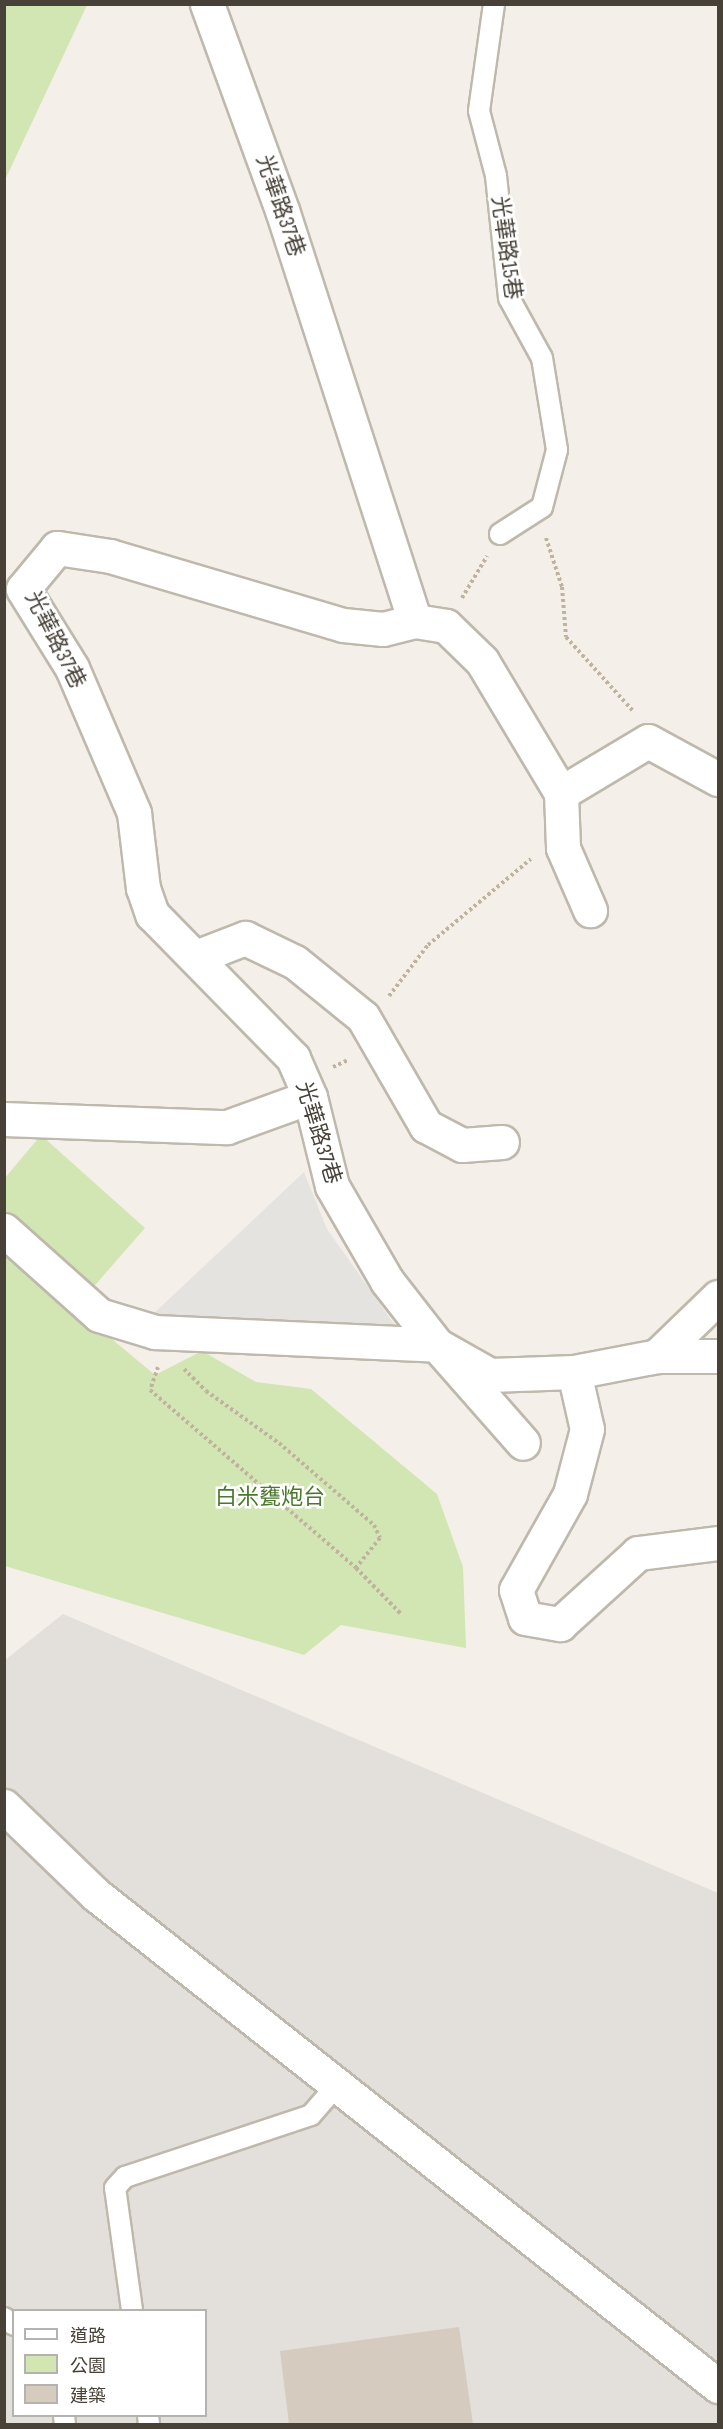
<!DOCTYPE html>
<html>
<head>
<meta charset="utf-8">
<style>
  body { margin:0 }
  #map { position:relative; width:723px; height:2429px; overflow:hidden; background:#f4f0e9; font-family:"Sofia Sans Condensed","Noto Sans TC",sans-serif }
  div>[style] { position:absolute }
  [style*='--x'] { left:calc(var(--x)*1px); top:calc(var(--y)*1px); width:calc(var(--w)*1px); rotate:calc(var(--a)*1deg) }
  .industrial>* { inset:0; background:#e3dfda }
  .green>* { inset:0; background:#d1e6b3 }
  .parking>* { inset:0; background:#e5e3e0 }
  .building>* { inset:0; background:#d5ccbf }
  .path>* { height:4px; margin-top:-2px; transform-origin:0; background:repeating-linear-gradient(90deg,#c0b39e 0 3px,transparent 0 6px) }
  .roads { filter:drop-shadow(2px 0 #bfb8ac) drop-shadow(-2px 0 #bfb8ac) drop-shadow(0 2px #bfb8ac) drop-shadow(0 -2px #bfb8ac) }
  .lane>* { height:20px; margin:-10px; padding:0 10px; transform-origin:10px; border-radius:10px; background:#fff }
  .street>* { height:33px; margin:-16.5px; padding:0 16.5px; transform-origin:16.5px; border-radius:16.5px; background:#fff }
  span { translate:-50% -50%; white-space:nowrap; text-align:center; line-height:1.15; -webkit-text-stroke:5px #fff; paint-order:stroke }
  .street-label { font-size:22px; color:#474138 }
  .park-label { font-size:22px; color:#4b782c }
  .frame { position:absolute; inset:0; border:6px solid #474138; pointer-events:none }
  .legend { position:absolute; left:12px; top:2309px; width:195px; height:108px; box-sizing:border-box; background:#fff; border:2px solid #b5b3af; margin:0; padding:8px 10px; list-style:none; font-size:18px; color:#474138 }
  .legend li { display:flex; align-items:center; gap:12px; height:30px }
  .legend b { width:30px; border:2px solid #b5b3af }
</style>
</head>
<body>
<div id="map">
  <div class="industrial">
    <i style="clip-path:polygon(evenodd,63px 1614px,718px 1893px,718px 2424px,5px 2424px,5px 1660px,63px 1614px,14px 2310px,206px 2310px,206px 2416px,14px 2416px,14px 2310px)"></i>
  </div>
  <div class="green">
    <i style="clip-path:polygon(5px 4px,87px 5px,5px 180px,4px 5px)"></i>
    <i style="clip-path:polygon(41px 1135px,145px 1228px,89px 1292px,5px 1216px,5px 1178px)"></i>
    <i style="clip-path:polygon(4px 1249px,155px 1375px,202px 1351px,256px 1382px,311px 1389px,437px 1494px,463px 1567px,466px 1648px,341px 1625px,304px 1655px,5px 1566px)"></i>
  </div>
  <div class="parking">
    <i style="clip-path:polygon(304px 1172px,327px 1229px,404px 1338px,151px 1316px)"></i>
  </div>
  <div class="building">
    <i style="clip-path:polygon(459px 2327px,473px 2424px,289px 2424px,280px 2351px)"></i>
  </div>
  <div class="path">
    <i style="--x:546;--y:538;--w:52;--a:71.9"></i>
    <i style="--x:562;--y:587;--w:50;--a:85.4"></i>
    <i style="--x:566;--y:637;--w:100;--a:47.8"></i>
    <i style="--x:462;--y:598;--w:49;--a:-59.2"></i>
    <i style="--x:389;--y:996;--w:64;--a:-52.6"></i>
    <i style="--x:428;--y:945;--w:134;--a:-39.9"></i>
    <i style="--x:333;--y:1067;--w:17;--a:-25"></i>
    <i style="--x:158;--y:1367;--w:24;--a:109"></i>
    <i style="--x:150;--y:1390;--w:272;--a:40.8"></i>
    <i style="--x:356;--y:1568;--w:64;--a:45.6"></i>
    <i style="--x:184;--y:1369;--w:31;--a:45"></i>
    <i style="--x:206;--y:1391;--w:90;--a:35.5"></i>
    <i style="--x:279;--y:1443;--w:125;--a:40.8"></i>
    <i style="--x:374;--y:1525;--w:14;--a:65"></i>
    <i style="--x:380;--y:1538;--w:38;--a:129"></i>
  </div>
  <div class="roads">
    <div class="lane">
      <i style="--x:494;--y:4;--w:108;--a:98"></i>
      <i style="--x:479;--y:111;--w:67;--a:75.3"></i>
      <i style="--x:496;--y:176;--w:123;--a:83.9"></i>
      <i style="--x:509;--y:298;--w:68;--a:61.2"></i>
      <i style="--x:542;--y:358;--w:93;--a:80.7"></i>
      <i style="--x:557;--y:450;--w:59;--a:104.7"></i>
      <i style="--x:542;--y:507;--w:50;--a:147.3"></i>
      <i style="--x:132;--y:2310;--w:123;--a:-97.9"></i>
      <i style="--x:115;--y:2188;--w:15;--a:-48"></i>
      <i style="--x:125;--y:2177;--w:196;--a:-18.4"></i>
      <i style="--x:311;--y:2115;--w:40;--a:-49"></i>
      <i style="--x:4;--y:2318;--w:12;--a:35"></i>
      <i style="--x:64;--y:2416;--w:8;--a:83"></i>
      <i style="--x:148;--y:2416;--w:8;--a:83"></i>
    </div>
    <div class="street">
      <i style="--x:207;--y:4;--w:219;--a:70"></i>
      <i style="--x:282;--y:210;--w:432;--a:72.1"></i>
      <i style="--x:415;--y:621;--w:33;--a:166"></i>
      <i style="--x:383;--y:629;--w:40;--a:-174.3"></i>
      <i style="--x:343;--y:625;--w:243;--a:-163.5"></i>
      <i style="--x:110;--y:556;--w:54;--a:-171.4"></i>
      <i style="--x:57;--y:548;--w:53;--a:129.7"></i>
      <i style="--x:23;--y:589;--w:93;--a:58.2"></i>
      <i style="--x:72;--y:668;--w:158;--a:66.8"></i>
      <i style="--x:134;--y:813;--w:76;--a:83.2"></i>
      <i style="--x:143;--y:888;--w:28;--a:71"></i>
      <i style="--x:152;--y:914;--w:202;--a:45.6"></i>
      <i style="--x:293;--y:1058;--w:43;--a:66.4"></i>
      <i style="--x:310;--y:1097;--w:92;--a:76.1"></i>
      <i style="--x:332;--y:1186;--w:110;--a:59.9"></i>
      <i style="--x:387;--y:1281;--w:81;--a:52"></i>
      <i style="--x:437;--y:1345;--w:130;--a:48.7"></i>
      <i style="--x:415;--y:621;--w:31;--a:9"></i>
      <i style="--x:446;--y:626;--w:50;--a:44.2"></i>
      <i style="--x:482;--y:661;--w:154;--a:59.1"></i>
      <i style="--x:561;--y:793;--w:55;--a:87.9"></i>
      <i style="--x:563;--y:848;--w:68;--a:66.5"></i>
      <i style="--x:561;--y:793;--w:101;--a:-30.9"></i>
      <i style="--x:648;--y:741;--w:80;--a:28.5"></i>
      <i style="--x:196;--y:957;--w:53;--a:-21.2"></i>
      <i style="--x:245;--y:938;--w:55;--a:25.6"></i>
      <i style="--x:295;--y:962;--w:87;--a:39"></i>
      <i style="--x:363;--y:1017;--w:126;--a:60"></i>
      <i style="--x:426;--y:1126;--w:41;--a:27.8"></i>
      <i style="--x:462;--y:1145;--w:40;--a:-4.3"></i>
      <i style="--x:4;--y:1119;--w:223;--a:2.1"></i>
      <i style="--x:227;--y:1127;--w:88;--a:-19.9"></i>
      <i style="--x:4;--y:1230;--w:127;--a:41.8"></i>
      <i style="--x:99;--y:1315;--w:59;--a:16.9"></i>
      <i style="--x:155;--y:1332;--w:282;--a:2.6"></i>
      <i style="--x:437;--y:1345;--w:61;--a:29.5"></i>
      <i style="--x:490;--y:1375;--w:84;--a:-2"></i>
      <i style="--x:574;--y:1372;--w:85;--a:-10.9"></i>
      <i style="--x:657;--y:1356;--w:61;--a:0"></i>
      <i style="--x:657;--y:1356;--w:85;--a:-44"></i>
      <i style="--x:574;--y:1372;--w:58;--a:77.2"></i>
      <i style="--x:587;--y:1429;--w:67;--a:104.7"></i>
      <i style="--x:570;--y:1494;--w:110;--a:119.4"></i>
      <i style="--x:516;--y:1590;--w:29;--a:72"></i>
      <i style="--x:525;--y:1618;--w:36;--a:10"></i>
      <i style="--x:560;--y:1624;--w:105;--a:-42.3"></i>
      <i style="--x:638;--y:1553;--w:81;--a:-7.1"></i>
      <i style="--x:4;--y:1806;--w:127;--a:44"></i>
      <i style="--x:95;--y:1894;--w:794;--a:38.3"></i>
    </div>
  </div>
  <div class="street-label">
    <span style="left:280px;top:206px;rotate:71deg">光華路37巷</span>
    <span style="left:506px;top:248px;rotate:82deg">光華路15巷</span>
    <span style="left:55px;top:640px;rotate:63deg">光華路37巷</span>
    <span style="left:318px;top:1133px;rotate:73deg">光華路37巷</span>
  </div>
  <div class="park-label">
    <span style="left:270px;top:1498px">白米甕炮台</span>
  </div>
  <div class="frame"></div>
  <ul class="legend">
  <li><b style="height:8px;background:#fff"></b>道路</li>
  <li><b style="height:16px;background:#d1e6b3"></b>公園</li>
  <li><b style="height:16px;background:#d5ccbf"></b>建築</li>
  </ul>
</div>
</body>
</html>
